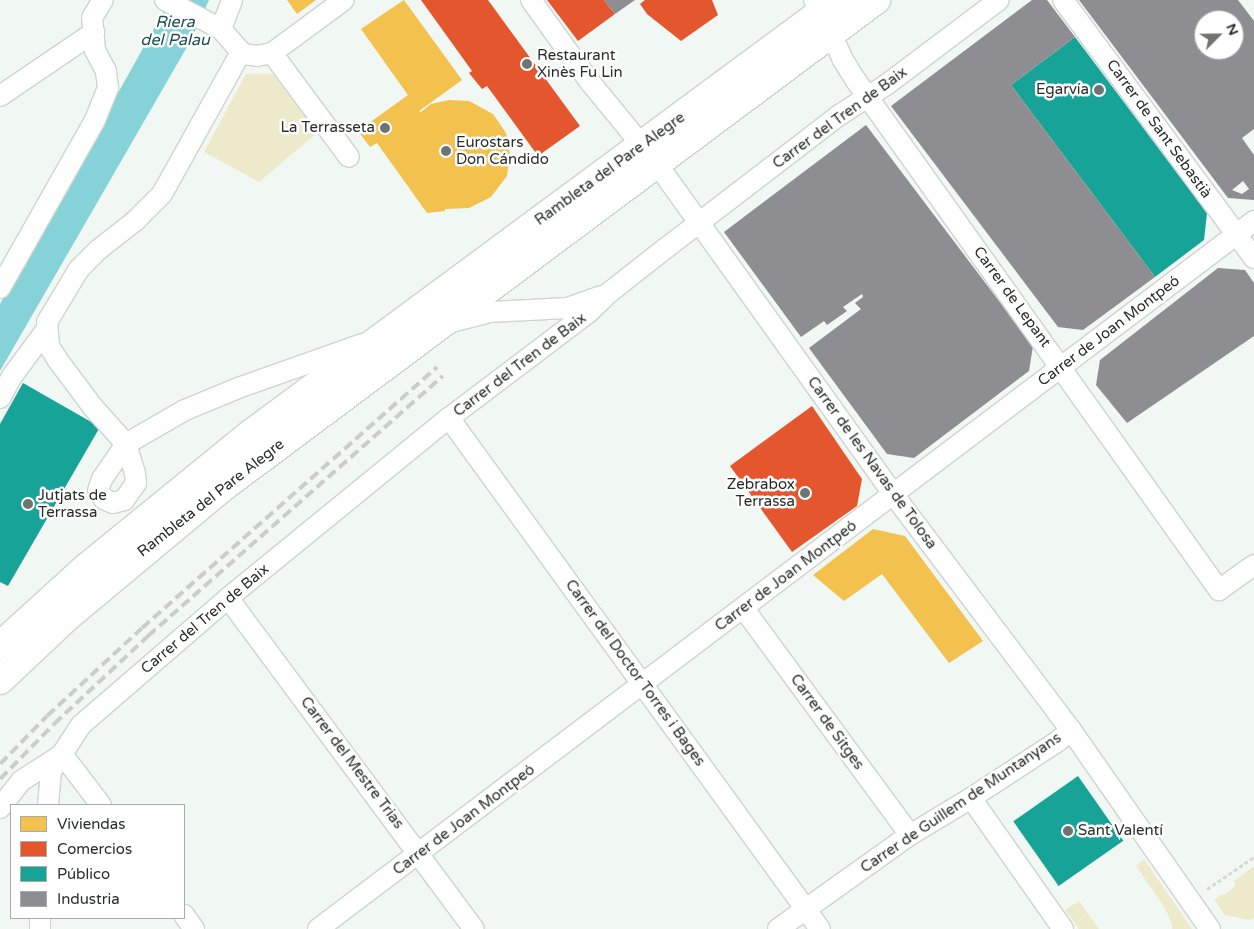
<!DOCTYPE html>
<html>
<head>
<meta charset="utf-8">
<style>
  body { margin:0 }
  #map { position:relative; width:1254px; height:929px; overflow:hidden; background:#f1f7f2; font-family:"Varela Round",sans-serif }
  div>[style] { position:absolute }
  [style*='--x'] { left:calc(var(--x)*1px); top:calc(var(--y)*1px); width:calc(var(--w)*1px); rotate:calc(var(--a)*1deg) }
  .green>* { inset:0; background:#eceacb }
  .water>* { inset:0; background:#85d3d8 }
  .homes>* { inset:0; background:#f2c14e }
  .shops>* { inset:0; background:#e4572e }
  .public>* { inset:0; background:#17a398; transform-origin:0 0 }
  .industry>* { inset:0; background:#8d8d92 }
  .path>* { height:3px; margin-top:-1.5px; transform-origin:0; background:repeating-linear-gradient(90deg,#d7d8d7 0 4px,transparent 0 6.5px) }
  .roads { filter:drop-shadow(1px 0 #cfd4d0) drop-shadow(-1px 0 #cfd4d0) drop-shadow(0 1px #cfd4d0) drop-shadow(0 -1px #cfd4d0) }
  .minor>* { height:20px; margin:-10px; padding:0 10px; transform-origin:10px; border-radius:10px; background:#fdfefd }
  .secondary>* { height:28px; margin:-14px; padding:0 14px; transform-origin:14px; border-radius:14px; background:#fdfefd }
  .rail>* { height:4px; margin-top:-2px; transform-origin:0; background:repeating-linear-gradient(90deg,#cbcccb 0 10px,transparent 0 15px) }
  .dots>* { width:14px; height:14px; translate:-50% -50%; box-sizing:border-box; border:2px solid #fff; border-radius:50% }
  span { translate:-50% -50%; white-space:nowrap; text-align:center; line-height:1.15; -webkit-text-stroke:5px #fff; paint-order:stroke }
  .poi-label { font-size:15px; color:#282d29 }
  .left { translate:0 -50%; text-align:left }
  .right { translate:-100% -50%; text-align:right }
  .street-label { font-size:15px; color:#282d29 }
  .water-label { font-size:16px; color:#1c4c50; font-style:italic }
  .legend { position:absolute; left:10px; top:804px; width:175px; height:115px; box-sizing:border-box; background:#fff; border:1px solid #a9aba9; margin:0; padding:6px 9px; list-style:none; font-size:15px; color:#282d29 }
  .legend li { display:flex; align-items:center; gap:10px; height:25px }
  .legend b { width:25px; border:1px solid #a9aba9 }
  .north { position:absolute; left:1194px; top:10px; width:50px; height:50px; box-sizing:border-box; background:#fff; border:1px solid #a9aba9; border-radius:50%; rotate:67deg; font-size:14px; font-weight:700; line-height:20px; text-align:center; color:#282d29 }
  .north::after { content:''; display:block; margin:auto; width:18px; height:22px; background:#6e746f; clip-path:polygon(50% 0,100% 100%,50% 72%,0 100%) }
</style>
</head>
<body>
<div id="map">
  <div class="green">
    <i style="clip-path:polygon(246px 74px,273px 74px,317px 133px,259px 182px,204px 152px)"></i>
    <i style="clip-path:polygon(1144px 859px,1192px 929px,1172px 929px,1172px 924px,1165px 908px,1136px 866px)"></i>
    <i style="clip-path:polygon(1254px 866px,1254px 918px,1250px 920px,1225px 915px,1214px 900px,1223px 894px,1225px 895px,1236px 885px,1234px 881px)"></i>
    <i style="clip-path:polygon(1079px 901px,1099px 929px,1079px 929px,1065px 910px)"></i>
  </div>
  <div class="water">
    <i style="clip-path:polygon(170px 0,209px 0,191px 40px,0 371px,0 304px)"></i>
  </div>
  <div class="homes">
    <i style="clip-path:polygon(287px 0,316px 0,297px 14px)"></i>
    <i style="clip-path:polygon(404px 0,462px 80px,419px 111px,421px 112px,431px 104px,449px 100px,469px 101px,493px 114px,506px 133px,510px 154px,507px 176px,491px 197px,469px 208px,445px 209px,445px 211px,427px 213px,377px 143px,370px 147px,358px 131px,408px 95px,361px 29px)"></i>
    <i style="clip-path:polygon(873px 529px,905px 536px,983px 641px,949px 663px,882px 574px,844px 601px,813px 575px)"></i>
  </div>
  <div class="shops">
    <i style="clip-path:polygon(421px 0,488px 0,580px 126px,538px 156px,487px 86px,482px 89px,469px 73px,472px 71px)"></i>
    <i style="clip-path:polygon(547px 0,604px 0,615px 14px,578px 41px)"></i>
    <i style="clip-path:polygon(645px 0,712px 0,718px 15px,681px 41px,647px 14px,640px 4px)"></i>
    <i style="clip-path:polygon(812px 406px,862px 479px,857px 506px,792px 552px,730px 466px)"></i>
  </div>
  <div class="public">
    <i style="clip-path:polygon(1075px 37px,1207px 213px,1204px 240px,1155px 277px,1011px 85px)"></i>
    <i style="clip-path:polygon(23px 383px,100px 427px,8px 586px,0 582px,0 424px)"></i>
    <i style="left:1078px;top:776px;width:79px;height:79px;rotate:55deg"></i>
  </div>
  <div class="industry">
    <i style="clip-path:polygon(604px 0,635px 0,615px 14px)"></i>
    <i style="clip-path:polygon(1032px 0,1047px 0,1075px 37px,1011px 85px,1155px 277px,1083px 330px,1058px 327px,891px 106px)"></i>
    <i style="clip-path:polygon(evenodd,1079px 0,1238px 0,1254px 21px,1254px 129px,1242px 138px,1254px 155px,1254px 200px,1228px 198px,1079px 0,1204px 20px,1234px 20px,1234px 50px,1204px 50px,1204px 20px,1079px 0,1243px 181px,1249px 189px,1242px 194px,1232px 190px,1243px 181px)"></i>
    <i style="clip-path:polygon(866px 125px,1033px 346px,1029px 371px,914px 458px,887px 454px,809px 348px,861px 309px,855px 303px,863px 297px,862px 294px,843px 307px,847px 311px,827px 325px,824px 321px,801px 337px,724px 232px)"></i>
    <i style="clip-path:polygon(1218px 268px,1245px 270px,1254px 283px,1254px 336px,1127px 423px,1096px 385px,1100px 360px)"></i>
  </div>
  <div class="path">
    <i style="--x:1207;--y:889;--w:57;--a:-34.2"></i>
  </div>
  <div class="roads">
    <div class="minor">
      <i style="--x:165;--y:0;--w:63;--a:27.4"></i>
      <i style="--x:221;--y:29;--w:33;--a:49"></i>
      <i style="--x:243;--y:54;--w:14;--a:8"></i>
      <i style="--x:257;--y:56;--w:15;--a:-11"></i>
      <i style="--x:272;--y:53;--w:89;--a:-36.4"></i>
      <i style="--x:531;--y:0;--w:101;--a:54.3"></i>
      <i style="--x:590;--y:82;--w:106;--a:50.7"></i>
      <i style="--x:657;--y:164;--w:406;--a:54.4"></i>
      <i style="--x:893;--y:494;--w:296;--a:53"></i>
      <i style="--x:1071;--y:730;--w:243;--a:55.1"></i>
      <i style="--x:814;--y:0;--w:14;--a:56"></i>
      <i style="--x:822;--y:12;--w:52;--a:66.4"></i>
      <i style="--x:843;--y:60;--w:26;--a:58"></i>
      <i style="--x:857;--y:82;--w:624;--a:54.53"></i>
      <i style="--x:1219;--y:590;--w:43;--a:-35.5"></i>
      <i style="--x:1063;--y:0;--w:321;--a:53.5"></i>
      <i style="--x:221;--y:29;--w:31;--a:-69"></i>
      <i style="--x:241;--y:52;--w:162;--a:119.1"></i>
      <i style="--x:162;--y:194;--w:38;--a:135"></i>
      <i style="--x:135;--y:221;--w:47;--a:141.9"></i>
      <i style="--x:98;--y:250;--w:27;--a:135"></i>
      <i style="--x:79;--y:269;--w:62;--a:121.1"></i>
      <i style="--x:47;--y:322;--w:24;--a:85"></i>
      <i style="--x:49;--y:346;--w:15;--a:58"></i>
      <i style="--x:57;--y:359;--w:59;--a:53.3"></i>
      <i style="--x:92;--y:406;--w:51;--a:48.2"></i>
      <i style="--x:126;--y:444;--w:30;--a:73"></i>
      <i style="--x:135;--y:473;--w:10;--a:84"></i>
      <i style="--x:136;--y:483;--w:21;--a:125"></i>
      <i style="--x:124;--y:500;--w:11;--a:165"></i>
      <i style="--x:113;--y:503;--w:10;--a:-156"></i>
      <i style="--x:104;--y:499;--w:10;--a:-127"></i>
      <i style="--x:98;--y:491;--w:13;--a:-72"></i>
      <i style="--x:102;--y:479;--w:42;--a:-55.6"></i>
      <i style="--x:126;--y:444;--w:68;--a:-30"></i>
      <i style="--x:185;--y:410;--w:57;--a:-22.5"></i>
      <i style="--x:238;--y:388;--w:132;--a:-19.5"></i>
      <i style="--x:272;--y:53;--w:129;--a:53.5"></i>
      <i style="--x:0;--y:96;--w:114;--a:-34.2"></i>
      <i style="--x:0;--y:288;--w:193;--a:-60.5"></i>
      <i style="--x:95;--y:120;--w:35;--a:-68"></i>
      <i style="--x:108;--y:88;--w:17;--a:-97"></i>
      <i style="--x:106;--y:71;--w:24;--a:-118"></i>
      <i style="--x:95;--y:50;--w:32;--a:-95"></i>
      <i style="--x:92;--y:18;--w:21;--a:-59"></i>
      <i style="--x:451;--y:322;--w:40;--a:-14.4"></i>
      <i style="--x:490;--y:312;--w:78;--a:-2.9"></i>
      <i style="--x:568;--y:308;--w:35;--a:-20"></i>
      <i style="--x:0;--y:398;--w:26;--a:-61"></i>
      <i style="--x:13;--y:375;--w:56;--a:-53.7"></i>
      <i style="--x:449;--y:418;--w:631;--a:54.02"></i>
      <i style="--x:228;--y:598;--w:412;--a:53.4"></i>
      <i style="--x:744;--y:609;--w:280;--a:53.7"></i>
      <i style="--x:62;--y:754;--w:64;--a:52.6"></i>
      <i style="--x:971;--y:798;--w:160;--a:54.9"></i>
      <i style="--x:48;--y:805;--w:34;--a:-85"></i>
      <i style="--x:51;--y:771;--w:55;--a:-56.9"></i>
      <i style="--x:81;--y:725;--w:194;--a:-40.8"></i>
      <i style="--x:228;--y:598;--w:285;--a:-39.2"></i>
      <i style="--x:449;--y:418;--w:174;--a:-37.1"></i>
      <i style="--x:588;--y:313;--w:30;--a:-44"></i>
      <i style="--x:610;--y:292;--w:71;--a:-38.2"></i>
      <i style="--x:666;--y:248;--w:217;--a:-37.5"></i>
      <i style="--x:838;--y:116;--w:57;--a:-32.9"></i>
      <i style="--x:886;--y:85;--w:141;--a:-37"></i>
      <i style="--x:0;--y:808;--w:34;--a:-52"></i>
      <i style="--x:21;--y:781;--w:44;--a:-33"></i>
      <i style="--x:184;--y:915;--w:17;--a:54"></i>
      <i style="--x:40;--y:929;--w:11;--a:-90"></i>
      <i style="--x:318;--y:929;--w:1174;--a:-37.1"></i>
      <i style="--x:778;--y:929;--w:162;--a:-35.5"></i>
      <i style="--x:910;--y:835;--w:71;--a:-31.2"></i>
      <i style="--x:971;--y:798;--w:104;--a:-33.2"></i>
      <i style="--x:1058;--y:741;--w:17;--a:-40"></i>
    </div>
    <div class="secondary">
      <i style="--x:0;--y:646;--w:118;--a:-42.2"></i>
      <i style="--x:87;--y:567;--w:213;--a:-39.1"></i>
      <i style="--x:252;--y:433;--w:729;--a:-36.46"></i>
      <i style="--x:0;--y:680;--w:93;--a:-43.3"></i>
      <i style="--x:68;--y:616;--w:202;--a:-39.8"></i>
      <i style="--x:223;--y:487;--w:815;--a:-36.72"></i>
    </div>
  </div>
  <div class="rail">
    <i style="--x:0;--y:764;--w:67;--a:-45.6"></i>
    <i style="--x:47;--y:716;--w:129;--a:-42.8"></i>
    <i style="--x:142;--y:628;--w:394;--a:-41.5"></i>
    <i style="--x:0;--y:779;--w:77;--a:-45.5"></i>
    <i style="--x:54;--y:724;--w:129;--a:-43.1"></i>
    <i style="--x:148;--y:636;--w:393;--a:-41.4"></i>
  </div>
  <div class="dots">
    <i style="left:527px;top:64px;background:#6e746f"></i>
    <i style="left:1099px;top:90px;background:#6e746f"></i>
    <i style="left:385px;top:128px;background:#6e746f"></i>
    <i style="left:446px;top:151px;background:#6e746f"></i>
    <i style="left:805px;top:493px;background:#6e746f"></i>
    <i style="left:28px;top:504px;background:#6e746f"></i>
    <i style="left:1068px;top:831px;background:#6e746f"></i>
  </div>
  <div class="poi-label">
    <span class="left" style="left:537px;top:64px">Restaurant<br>Xinès Fu Lin</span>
    <span class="right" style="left:1089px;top:90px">Egarvía</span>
    <span class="right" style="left:375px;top:128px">La Terrasseta</span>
    <span class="left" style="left:456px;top:151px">Eurostars<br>Don Cándido</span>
    <span class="right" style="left:795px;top:493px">Zebrabox<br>Terrassa</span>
    <span class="left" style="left:38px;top:504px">Jutjats de<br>Terrassa</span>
    <span class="left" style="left:1078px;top:831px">Sant Valentí</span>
  </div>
  <div class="street-label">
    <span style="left:840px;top:118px;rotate:-36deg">Carrer del Tren de Baix</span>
    <span style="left:1159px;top:129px;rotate:54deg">Carrer de Sant Sebastià</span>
    <span style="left:610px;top:169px;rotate:-36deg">Rambleta del Pare Alegre</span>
    <span style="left:1012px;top:297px;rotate:54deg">Carrer de Lepant</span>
    <span style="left:1109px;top:331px;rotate:-37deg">Carrer de Joan Montpeó</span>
    <span style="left:520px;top:365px;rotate:-37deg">Carrer del Tren de Baix</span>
    <span style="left:872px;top:463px;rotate:54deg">Carrer de les Navas de Tolosa</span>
    <span style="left:211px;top:498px;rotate:-38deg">Rambleta del Pare Alegre</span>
    <span style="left:786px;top:576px;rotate:-37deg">Carrer de Joan Montpeó</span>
    <span style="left:205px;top:619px;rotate:-40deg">Carrer del Tren de Baix</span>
    <span style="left:635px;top:673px;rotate:54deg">Carrer del Doctor Torres i Bages</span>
    <span style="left:827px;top:722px;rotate:54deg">Carrer de Sitges</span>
    <span style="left:352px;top:763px;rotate:53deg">Carrer del Mestre Trias</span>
    <span style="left:961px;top:803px;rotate:-34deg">Carrer de Guillem de Muntanyans</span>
    <span style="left:464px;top:820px;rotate:-37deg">Carrer de Joan Montpeó</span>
  </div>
  <div class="water-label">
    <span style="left:175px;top:31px">Riera<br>del Palau</span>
  </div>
  <ul class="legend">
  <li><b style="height:14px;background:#f2c14e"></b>Viviendas</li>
  <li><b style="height:14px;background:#e4572e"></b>Comercios</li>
  <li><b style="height:14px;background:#17a398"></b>Público</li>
  <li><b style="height:14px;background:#8d8d92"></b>Industria</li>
  </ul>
  <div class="north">N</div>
</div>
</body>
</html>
